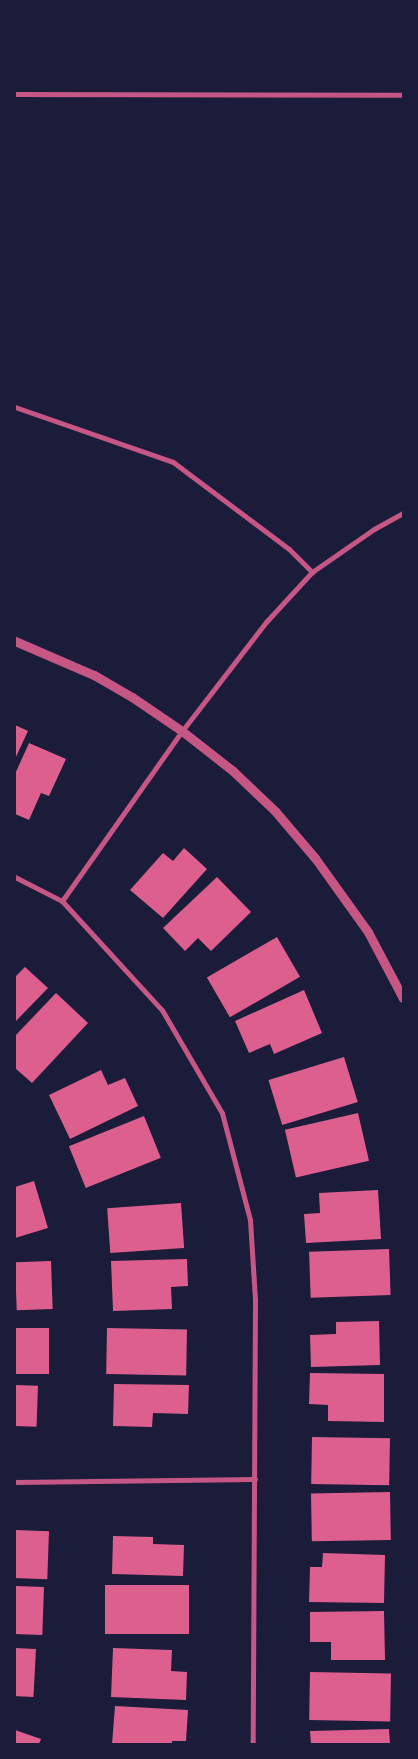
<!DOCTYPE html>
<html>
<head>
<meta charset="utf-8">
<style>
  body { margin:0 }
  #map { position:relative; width:418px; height:1759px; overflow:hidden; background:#1b1b3a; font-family:"Sofia Sans Condensed",sans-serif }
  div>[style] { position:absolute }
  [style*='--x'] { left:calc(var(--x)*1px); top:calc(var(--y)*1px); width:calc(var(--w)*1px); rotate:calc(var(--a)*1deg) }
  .building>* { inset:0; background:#dd5f8e; transform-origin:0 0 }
  .minor>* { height:5px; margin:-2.5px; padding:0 2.5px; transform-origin:2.5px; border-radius:2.5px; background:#c65784 }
  .tertiary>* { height:9px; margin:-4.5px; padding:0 4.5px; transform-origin:4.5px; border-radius:4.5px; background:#c65784 }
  span { translate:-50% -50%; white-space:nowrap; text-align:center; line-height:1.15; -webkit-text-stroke:4px #1b1b3a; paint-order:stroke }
  .frame { position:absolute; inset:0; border:16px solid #1b1b3a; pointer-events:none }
</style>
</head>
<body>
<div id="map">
  <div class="building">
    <i style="clip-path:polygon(15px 725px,28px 731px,15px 759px)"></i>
    <i style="clip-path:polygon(29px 743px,66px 759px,49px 796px,41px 793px,29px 820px,15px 814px,15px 774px)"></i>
    <i style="clip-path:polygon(184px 848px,207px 869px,163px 918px,130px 890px,163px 853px,173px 861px)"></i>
    <i style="clip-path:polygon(217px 877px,251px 912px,211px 951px,198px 938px,185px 951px,163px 928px)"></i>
    <i style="left:277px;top:937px;width:46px;height:81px;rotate:60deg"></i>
    <i style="clip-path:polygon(25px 967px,48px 988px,15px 1022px,15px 977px)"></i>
    <i style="clip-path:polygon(304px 990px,322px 1033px,274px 1054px,270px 1044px,249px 1053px,235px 1021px)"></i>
    <i style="clip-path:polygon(56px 993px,88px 1023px,32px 1083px,15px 1068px,15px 1036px)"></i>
    <i style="left:344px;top:1057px;width:47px;height:79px;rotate:73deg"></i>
    <i style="clip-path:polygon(101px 1070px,108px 1085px,125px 1078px,138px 1106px,70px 1139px,49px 1095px)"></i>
    <i style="left:358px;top:1113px;width:49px;height:75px;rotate:77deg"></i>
    <i style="left:144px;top:1116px;width:45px;height:81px;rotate:68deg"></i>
    <i style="clip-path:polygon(34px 1181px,48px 1228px,15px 1238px,15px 1187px)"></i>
    <i style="clip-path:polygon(378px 1190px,381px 1239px,306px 1243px,304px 1214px,320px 1213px,319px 1193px)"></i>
    <i style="left:181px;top:1203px;width:45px;height:74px;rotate:86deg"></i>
    <i style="left:389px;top:1249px;width:46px;height:80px;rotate:88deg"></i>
    <i style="clip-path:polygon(187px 1259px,188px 1286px,171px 1287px,172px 1309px,113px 1311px,111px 1261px)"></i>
    <i style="left:51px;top:1261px;width:48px;height:36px;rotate:88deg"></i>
    <i style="clip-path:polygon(379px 1321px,380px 1365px,311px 1367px,310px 1335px,336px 1334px,336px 1322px)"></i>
    <i style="left:15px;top:1328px;width:34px;height:46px"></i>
    <i style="left:107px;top:1328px;width:80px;height:46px;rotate:1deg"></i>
    <i style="clip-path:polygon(310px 1373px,384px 1374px,384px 1422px,328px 1421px,328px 1405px,309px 1404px)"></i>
    <i style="clip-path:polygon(114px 1384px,189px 1385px,188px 1414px,153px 1413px,152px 1427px,113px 1426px)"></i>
    <i style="left:15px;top:1385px;width:23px;height:41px;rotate:2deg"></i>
    <i style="left:312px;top:1437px;width:78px;height:47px;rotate:1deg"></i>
    <i style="left:390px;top:1492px;width:48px;height:79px;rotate:89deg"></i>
    <i style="left:15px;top:1530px;width:34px;height:48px;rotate:2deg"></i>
    <i style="clip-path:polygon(113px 1536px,153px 1537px,153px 1544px,184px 1545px,183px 1576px,112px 1574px)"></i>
    <i style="clip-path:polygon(323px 1553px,385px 1555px,384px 1603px,309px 1602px,310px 1567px,322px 1567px)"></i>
    <i style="left:189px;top:1585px;width:49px;height:84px;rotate:90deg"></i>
    <i style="left:15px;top:1586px;width:29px;height:48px;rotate:2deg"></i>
    <i style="clip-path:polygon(384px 1611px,385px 1660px,331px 1660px,331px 1642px,310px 1642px,310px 1612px)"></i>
    <i style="left:15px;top:1648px;width:21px;height:48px;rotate:3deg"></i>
    <i style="clip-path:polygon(113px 1648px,172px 1650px,171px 1671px,187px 1672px,186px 1700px,111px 1697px)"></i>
    <i style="left:310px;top:1672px;width:81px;height:48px;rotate:1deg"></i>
    <i style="clip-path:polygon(115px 1706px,188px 1710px,186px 1741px,172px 1741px,172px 1744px,112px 1744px)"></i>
    <i style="clip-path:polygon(389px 1729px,390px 1744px,311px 1744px,310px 1731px)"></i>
    <i style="clip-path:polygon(15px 1730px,41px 1739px,39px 1744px,15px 1744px)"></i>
  </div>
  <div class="minor">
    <i style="--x:15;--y:94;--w:388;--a:0.1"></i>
    <i style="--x:15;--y:407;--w:167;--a:19.2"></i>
    <i style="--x:173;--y:462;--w:145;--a:36.9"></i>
    <i style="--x:289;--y:549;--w:33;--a:45"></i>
    <i style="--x:15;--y:877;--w:53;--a:27.1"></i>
    <i style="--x:62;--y:901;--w:148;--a:47.5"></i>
    <i style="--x:162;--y:1010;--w:119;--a:59.8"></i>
    <i style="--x:222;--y:1113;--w:111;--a:75.3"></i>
    <i style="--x:250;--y:1220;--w:80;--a:86.4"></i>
    <i style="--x:255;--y:1300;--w:444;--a:90.3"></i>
    <i style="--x:62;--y:901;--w:208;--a:-54.8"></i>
    <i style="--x:182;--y:731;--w:138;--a:-52.4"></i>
    <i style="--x:266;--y:622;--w:68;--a:-47.4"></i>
    <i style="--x:312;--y:572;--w:75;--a:-34.7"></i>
    <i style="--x:374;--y:529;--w:33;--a:-29"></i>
    <i style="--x:15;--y:1482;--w:240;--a:-0.7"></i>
  </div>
  <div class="tertiary">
    <i style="--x:15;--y:641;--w:86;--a:23.3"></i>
    <i style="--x:94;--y:675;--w:44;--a:30.1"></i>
    <i style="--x:132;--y:697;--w:60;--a:34.2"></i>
    <i style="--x:182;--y:731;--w:65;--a:38.1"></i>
    <i style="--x:233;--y:771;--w:58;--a:43.6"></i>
    <i style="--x:275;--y:811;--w:62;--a:49.6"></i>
    <i style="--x:315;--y:858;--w:91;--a:54.4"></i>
    <i style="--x:368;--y:932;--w:75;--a:62.1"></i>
  </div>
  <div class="frame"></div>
</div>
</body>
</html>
